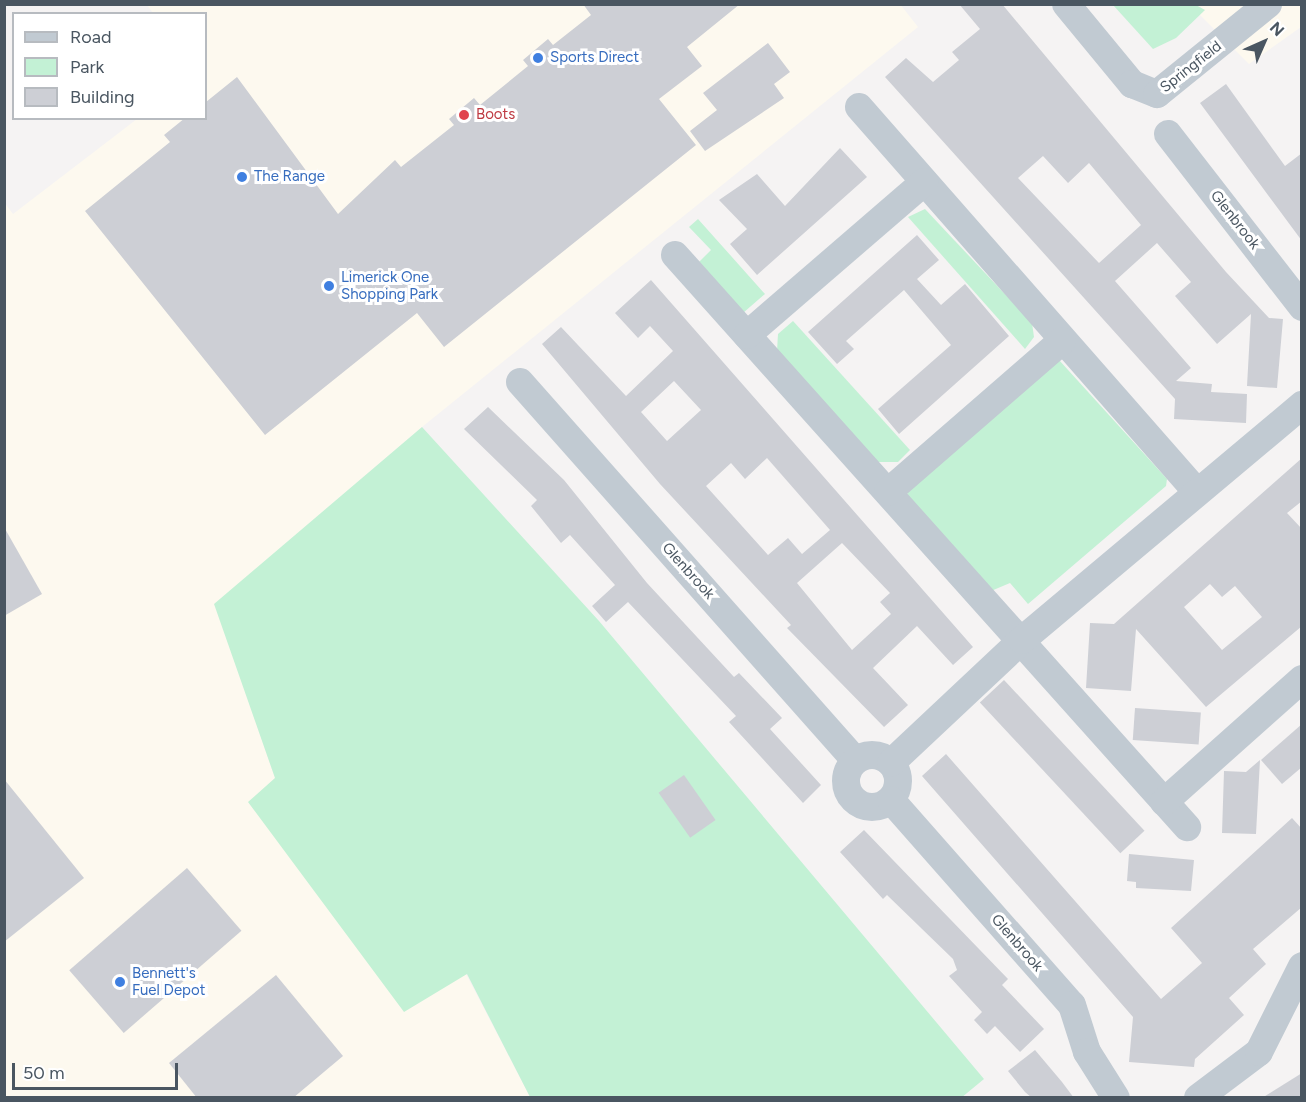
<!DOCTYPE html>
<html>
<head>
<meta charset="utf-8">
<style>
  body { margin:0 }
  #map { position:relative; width:1306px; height:1102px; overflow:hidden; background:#f5f3f3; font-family:Figtree,sans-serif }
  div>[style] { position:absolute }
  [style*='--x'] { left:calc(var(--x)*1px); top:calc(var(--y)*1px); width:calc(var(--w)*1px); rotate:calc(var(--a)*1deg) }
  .commercial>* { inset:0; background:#fdf9ef }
  .green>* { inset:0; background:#c3f1d5 }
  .building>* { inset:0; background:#cdcfd5; transform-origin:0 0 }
  .minor>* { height:28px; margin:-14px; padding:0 14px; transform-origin:14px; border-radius:14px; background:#c1cad2 }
  .minor>.ring { margin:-14px; padding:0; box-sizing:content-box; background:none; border:28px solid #c1cad2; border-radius:50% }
  .dots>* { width:16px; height:16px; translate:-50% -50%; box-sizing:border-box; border:3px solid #fff; border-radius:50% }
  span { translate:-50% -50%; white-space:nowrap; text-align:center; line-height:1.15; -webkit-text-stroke:6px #fff; paint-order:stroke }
  .shop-label { font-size:15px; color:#366cbe }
  .left { translate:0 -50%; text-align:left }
  .street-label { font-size:15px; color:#4a5661 }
  .health-label { font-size:15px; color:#be3a42 }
  .frame { position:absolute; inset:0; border:6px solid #4a5661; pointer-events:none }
  .legend { position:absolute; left:12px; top:12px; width:195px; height:108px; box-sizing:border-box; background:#fff; border:2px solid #b7bbc0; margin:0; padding:8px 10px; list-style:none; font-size:18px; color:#4a5661 }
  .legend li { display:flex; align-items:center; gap:12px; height:30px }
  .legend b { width:30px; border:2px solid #b7bbc0 }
  .north { position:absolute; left:1234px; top:12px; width:60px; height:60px; -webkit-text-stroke:4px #fff; paint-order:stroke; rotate:45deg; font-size:16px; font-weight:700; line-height:24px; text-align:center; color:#4a5661 }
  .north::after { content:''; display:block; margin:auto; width:21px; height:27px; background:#4a5661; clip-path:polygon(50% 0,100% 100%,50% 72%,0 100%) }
  .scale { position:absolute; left:12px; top:1063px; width:166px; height:27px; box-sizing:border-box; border:3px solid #4a5661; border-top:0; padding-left:8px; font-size:18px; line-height:21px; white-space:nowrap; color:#4a5661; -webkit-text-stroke:4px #fff; paint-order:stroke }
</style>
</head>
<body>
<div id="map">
  <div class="commercial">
    <i style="clip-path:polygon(900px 4px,918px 27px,422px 427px,215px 604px,275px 778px,249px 803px,466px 974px,530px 1097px,5px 1097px,4px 202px,13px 214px,137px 119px,206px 118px,206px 14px,153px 13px,147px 5px)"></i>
    <i style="clip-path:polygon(1190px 5px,1301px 5px,1301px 27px,1249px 64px)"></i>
  </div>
  <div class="green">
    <i style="clip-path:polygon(1113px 5px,1196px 5px,1205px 10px,1176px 38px,1153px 49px)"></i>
    <i style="clip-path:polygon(925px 209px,1032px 323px,1034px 337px,1025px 349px,908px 217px)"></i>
    <i style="clip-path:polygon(698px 219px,765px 294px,743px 313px,699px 262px,711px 250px,689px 227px)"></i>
    <i style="clip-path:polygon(793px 321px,910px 450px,898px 462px,877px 462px,777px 351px,778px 334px)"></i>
    <i style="clip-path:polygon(1059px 360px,1167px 479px,1166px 486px,1028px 604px,1010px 583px,991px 591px,912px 507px,907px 492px)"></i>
    <i style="clip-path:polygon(422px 427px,599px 621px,984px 1079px,961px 1098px,530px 1097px,467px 974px,404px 1012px,248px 802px,275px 778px,214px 604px)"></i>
  </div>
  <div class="building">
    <i style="clip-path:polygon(583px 4px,740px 4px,687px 47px,702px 66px,659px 99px,696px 145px,444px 347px,417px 313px,265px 435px,85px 211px,170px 142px,164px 135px,185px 118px,206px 118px,206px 102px,237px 77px,338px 214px,395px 160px,401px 167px,454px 125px,449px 119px,474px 98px,480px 105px,528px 66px,523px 60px,548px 39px,553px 45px,591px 15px)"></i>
    <i style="clip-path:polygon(evenodd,959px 4px,1002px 4px,1226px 272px,1269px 318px,1283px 319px,1277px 388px,1247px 386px,1251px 314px,1217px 344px,1175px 296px,1191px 282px,1157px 243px,1115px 281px,1191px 368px,1176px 381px,1212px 384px,1211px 392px,1247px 394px,1246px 423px,1174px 419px,1175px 399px,885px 77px,906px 58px,933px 82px,959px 60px,952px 52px,980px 29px,959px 4px,1043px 156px,1068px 183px,1089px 163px,1141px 225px,1099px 263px,1018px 178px,1043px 156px)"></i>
    <i style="clip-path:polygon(768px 43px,790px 72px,774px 84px,784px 98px,705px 151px,690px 131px,717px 110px,703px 93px)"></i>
    <i style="clip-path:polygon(1226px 84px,1285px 166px,1302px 153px,1302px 241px,1200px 103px)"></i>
    <i style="clip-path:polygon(840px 148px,867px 177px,757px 275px,730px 244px,747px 229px,719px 200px,757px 174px,785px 206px)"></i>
    <i style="clip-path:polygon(917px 235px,939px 260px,917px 279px,941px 305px,965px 284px,1009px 336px,899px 434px,878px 409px,951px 345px,904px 290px,846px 341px,854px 349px,837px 364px,808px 332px)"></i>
    <i style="clip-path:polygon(evenodd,651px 280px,973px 647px,953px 665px,917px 626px,873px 668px,908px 705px,884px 727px,787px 628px,791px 625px,660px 484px,542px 344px,561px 327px,626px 396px,673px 351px,650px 326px,638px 338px,615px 313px,651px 280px,674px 381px,701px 410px,667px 441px,641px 412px,674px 381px,651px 280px,767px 458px,830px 530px,802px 554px,788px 538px,768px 555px,706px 486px,731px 463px,745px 479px,767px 458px,651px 280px,842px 543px,890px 593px,880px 602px,891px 614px,852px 650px,797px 583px,842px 543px)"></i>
    <i style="clip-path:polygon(488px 407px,564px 480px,647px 583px,734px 677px,739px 673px,782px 718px,770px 729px,821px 785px,803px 803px,729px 722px,736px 716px,628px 602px,606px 622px,592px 606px,615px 585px,570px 535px,561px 543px,531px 506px,537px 500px,464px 429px)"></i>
    <i style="clip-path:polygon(evenodd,1302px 458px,1302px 501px,1287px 513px,1302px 529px,1302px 626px,1206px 707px,1136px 629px,1131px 691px,1086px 688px,1090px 623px,1114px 624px,1302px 458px,1210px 584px,1222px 597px,1235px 586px,1262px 617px,1222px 650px,1184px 607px,1210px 584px)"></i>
    <i style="clip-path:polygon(4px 527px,42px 594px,4px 616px)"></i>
    <i style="left:1004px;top:680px;width:206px;height:33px;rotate:47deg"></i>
    <i style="left:1135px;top:708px;width:66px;height:32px;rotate:4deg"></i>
    <i style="clip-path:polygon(1302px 724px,1302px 767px,1282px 784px,1261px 760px)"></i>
    <i style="clip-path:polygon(946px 754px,1161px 999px,1202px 963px,1171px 928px,1292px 818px,1302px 829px,1302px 907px,1253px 949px,1266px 964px,1229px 998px,1244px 1015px,1195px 1059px,1194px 1067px,1129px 1062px,1133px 1017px,922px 776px)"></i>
    <i style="clip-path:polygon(1260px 760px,1256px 834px,1222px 833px,1224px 771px,1246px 772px)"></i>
    <i style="left:684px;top:775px;width:55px;height:31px;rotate:55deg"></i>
    <i style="clip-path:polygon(4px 779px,84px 878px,4px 942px)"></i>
    <i style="clip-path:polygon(864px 830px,1008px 979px,1002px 985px,1044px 1029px,1020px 1052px,995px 1026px,987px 1034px,974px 1020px,982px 1012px,949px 976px,957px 970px,953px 959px,887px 895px,883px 899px,840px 852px)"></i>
    <i style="clip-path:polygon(1129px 854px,1194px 860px,1191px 891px,1136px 888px,1136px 882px,1127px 881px)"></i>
    <i style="left:187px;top:868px;width:83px;height:156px;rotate:49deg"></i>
    <i style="clip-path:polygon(276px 975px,343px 1056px,293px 1098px,197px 1098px,169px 1063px)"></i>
    <i style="clip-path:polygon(1035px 1050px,1062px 1082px,1074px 1098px,1032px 1098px,1025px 1092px,1008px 1071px)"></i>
    <i style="clip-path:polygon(1302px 1073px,1302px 1098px,1262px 1098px)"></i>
  </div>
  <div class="minor">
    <i style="--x:1066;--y:4;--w:104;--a:50.5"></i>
    <i style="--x:1132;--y:84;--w:27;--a:22"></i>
    <i style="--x:1157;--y:94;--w:143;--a:-39"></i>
    <i style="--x:859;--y:107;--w:512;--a:48.72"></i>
    <i style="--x:1168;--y:134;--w:219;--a:52.2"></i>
    <i style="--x:675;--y:255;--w:768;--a:48.17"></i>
    <i style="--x:747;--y:335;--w:234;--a:-40.8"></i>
    <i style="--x:520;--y:382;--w:505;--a:48.45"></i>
    <i style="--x:888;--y:492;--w:230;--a:-41"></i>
    <i class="ring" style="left:846px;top:755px;width:24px;height:24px"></i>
    <i style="--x:891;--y:763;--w:180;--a:-43.2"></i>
    <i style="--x:1022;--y:640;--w:366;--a:-40"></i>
    <i style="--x:891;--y:800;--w:273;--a:48.6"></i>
    <i style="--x:1072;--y:1005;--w:49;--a:72.3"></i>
    <i style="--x:1087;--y:1052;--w:54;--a:57.8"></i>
    <i style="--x:1164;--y:802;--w:185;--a:-41.7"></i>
    <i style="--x:1198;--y:1098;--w:76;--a:-37"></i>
    <i style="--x:1259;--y:1052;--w:96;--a:-63.4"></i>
  </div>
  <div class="dots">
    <i style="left:538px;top:58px;background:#3f7fe0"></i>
    <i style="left:464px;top:115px;background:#e0444e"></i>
    <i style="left:242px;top:177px;background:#3f7fe0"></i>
    <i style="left:329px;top:286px;background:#3f7fe0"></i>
    <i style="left:120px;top:982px;background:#3f7fe0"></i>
  </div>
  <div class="shop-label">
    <span class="left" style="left:550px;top:58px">Sports Direct</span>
    <span class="left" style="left:254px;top:177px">The Range</span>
    <span class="left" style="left:341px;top:286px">Limerick One<br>Shopping Park</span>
    <span class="left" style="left:132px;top:982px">Bennett's<br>Fuel Depot</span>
  </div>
  <div class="street-label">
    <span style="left:1191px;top:67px;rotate:-38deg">Springfield</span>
    <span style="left:1235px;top:220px;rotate:52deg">Glenbrook</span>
    <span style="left:688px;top:571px;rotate:48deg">Glenbrook</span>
    <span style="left:1017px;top:943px;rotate:49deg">Glenbrook</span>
  </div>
  <div class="health-label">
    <span class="left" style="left:476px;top:115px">Boots</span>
  </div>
  <div class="frame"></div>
  <ul class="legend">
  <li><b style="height:8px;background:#c1cad2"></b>Road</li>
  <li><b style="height:16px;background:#c3f1d5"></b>Park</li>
  <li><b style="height:16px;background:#cdcfd5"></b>Building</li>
  </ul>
  <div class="north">N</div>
  <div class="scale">50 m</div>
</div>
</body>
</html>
